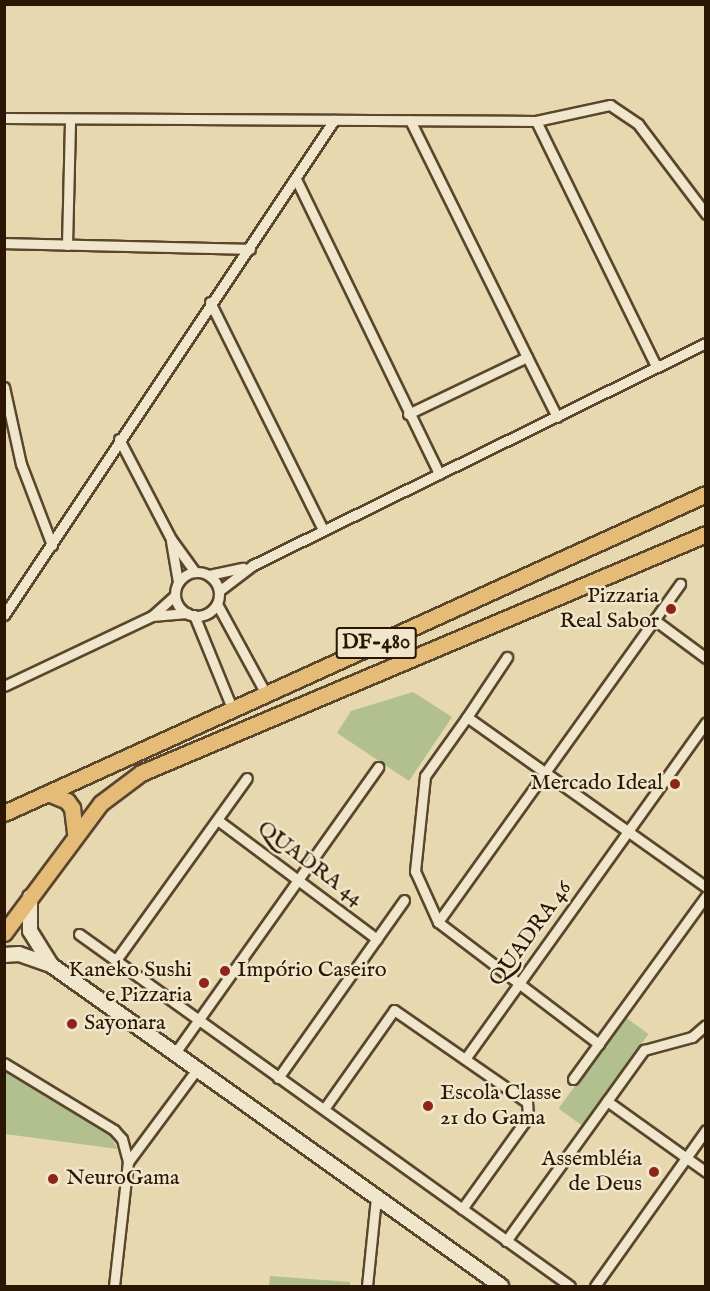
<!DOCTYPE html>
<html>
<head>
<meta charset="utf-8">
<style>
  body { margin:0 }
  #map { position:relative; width:710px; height:1291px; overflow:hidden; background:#e7d8af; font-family:"IM FELL English",serif }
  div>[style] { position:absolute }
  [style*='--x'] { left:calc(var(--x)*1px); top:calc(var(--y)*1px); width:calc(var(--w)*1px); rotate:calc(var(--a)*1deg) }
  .green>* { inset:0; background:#b1c08e; transform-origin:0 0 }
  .roads { filter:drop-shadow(2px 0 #59462d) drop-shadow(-2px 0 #59462d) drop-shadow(0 2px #59462d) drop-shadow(0 -2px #59462d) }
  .minor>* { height:9px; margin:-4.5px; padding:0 4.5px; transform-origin:4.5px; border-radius:4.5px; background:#efe6cb }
  .minor>.ring { margin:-4.5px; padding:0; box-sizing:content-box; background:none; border:9px solid #efe6cb; border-radius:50% }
  .secondary>* { height:14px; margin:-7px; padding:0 7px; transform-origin:7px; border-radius:7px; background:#efe6cb }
  .primary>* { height:15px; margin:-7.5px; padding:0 7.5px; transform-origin:7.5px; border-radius:7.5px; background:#e4bc78 }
  .dots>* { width:16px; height:16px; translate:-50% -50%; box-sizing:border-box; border:3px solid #efe6cb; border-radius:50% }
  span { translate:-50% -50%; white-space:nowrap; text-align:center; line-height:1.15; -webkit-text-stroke:5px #efe6cb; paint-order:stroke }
  .shield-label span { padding:2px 4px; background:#efe6cb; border:2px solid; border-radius:4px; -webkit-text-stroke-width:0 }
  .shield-label { font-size:21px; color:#2a1602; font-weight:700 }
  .poi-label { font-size:22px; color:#2a1602 }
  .right { translate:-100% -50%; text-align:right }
  .left { translate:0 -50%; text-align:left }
  .street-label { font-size:22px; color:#2a1602 }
  .frame { position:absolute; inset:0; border:6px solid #2a1602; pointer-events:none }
</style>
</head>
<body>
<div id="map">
  <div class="green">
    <i style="clip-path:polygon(413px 692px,452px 717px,409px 781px,337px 733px,351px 711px)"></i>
    <i style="left:625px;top:1017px;width:29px;height:113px;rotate:36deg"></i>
    <i style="clip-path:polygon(4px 1069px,105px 1128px,118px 1149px,5px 1134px)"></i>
    <i style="clip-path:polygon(270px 1276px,350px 1282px,350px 1286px,269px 1286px)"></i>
  </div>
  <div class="roads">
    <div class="minor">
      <i style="--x:4;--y:118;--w:532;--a:0.32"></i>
      <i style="--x:536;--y:121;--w:76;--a:-12.2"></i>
      <i style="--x:610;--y:105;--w:34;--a:34"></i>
      <i style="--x:638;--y:124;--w:113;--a:52.9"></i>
      <i style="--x:536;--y:121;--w:273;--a:63.9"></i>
      <i style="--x:296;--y:179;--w:328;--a:64.1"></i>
      <i style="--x:4;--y:243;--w:246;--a:1.4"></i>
      <i style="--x:67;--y:245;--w:126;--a:-88.6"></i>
      <i style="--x:210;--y:302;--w:254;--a:63.6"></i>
      <i style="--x:527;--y:357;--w:67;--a:63.4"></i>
      <i style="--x:4;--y:387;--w:79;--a:77.6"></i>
      <i style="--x:21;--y:464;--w:87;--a:69.1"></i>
      <i style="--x:408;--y:414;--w:132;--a:-25.6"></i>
      <i style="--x:527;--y:357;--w:264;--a:-116.3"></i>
      <i style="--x:119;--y:439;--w:113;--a:62.5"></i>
      <i style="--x:171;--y:539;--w:41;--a:54"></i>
      <i style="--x:171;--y:541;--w:42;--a:80.3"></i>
      <i class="ring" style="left:175px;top:572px;width:35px;height:35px"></i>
      <i style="--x:209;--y:575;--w:35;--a:-12"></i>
      <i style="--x:219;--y:591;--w:43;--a:-37.4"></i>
      <i style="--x:253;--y:565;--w:504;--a:-26.11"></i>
      <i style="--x:217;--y:604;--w:100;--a:61.4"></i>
      <i style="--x:4;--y:615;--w:595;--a:-56.31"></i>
      <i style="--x:194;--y:615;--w:100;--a:67.8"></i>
      <i style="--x:152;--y:616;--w:35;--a:-5"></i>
      <i style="--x:656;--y:621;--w:62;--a:36.5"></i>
      <i style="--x:507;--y:657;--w:72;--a:123.7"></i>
      <i style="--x:467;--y:717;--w:293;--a:35.4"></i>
      <i style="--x:4;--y:686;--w:164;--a:-25.3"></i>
      <i style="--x:152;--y:616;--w:31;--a:-42"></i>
      <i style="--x:467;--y:717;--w:72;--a:125.4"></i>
      <i style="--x:425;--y:776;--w:96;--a:96"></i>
      <i style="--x:415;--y:871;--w:56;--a:65.7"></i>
      <i style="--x:438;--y:922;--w:202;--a:37.2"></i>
      <i style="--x:219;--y:821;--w:197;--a:36.8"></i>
      <i style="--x:438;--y:922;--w:416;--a:-54.4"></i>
      <i style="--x:79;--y:934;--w:604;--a:35.64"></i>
      <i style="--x:116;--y:960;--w:224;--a:-54.3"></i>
      <i style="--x:175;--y:1053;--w:351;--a:-54.6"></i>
      <i style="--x:465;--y:1059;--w:414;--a:-54.4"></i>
      <i style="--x:4;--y:1063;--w:129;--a:31.3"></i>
      <i style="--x:114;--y:1130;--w:12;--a:48"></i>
      <i style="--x:122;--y:1139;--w:24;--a:75"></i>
      <i style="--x:278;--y:1078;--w:218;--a:-54.7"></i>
      <i style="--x:573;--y:1079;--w:226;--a:-54"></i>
      <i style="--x:607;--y:1101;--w:122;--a:35.6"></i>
      <i style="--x:324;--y:1109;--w:121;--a:-54.7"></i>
      <i style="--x:394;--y:1010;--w:162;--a:34.7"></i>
      <i style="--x:527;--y:1102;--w:15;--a:86"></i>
      <i style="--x:528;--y:1117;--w:113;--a:125.7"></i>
      <i style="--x:506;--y:1241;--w:236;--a:-54.2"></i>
      <i style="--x:644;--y:1050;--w:50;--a:-15.2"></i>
      <i style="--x:692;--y:1037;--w:18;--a:-41"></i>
      <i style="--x:114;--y:1286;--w:125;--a:-83.6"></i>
      <i style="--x:128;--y:1162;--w:116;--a:-53.4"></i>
      <i style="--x:367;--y:1286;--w:88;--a:-84.2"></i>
      <i style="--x:595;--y:1286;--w:191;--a:-54.6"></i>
    </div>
    <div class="secondary">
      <i style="--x:30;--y:897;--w:34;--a:90"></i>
      <i style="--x:30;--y:931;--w:40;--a:58"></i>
      <i style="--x:4;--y:955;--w:15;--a:-4"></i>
      <i style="--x:19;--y:954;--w:34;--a:19"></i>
      <i style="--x:51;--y:965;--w:553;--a:35.5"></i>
    </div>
    <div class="primary">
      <i style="--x:48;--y:793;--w:21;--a:23"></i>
      <i style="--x:67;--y:801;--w:9;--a:54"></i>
      <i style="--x:72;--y:808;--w:26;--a:83"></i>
      <i style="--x:4;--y:813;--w:771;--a:-24.44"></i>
      <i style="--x:4;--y:933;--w:162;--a:-53.3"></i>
      <i style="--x:101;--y:803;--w:50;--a:-36.9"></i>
      <i style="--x:141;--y:773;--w:613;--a:-22.93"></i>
    </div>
  </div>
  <div class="dots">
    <i style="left:671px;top:609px;background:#8f2418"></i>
    <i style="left:675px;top:784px;background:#8f2418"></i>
    <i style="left:225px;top:971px;background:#8f2418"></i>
    <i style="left:204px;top:983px;background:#8f2418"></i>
    <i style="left:72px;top:1024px;background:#8f2418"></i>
    <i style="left:428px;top:1106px;background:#8f2418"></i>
    <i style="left:654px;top:1172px;background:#8f2418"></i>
    <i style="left:53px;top:1179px;background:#8f2418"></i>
  </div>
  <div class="shield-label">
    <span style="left:376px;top:643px">DF-480</span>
  </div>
  <div class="poi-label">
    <span class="right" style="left:659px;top:609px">Pizzaria<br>Real Sabor</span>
    <span class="right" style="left:663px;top:784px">Mercado Ideal</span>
    <span class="right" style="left:192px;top:983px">Kaneko Sushi<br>e Pizzaria</span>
    <span class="left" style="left:237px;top:971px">Impório Caseiro</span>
    <span class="left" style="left:84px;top:1024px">Sayonara</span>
    <span class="left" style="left:440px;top:1106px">Escola Classe<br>21 do Gama</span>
    <span class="right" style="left:642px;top:1172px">Assembléia<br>de Deus</span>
    <span class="left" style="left:66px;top:1179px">NeuroGama</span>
  </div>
  <div class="street-label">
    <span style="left:310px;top:864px;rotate:37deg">QUADRA 44</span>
    <span style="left:531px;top:934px;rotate:-54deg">QUADRA 46</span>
  </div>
  <div class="frame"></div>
</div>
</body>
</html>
